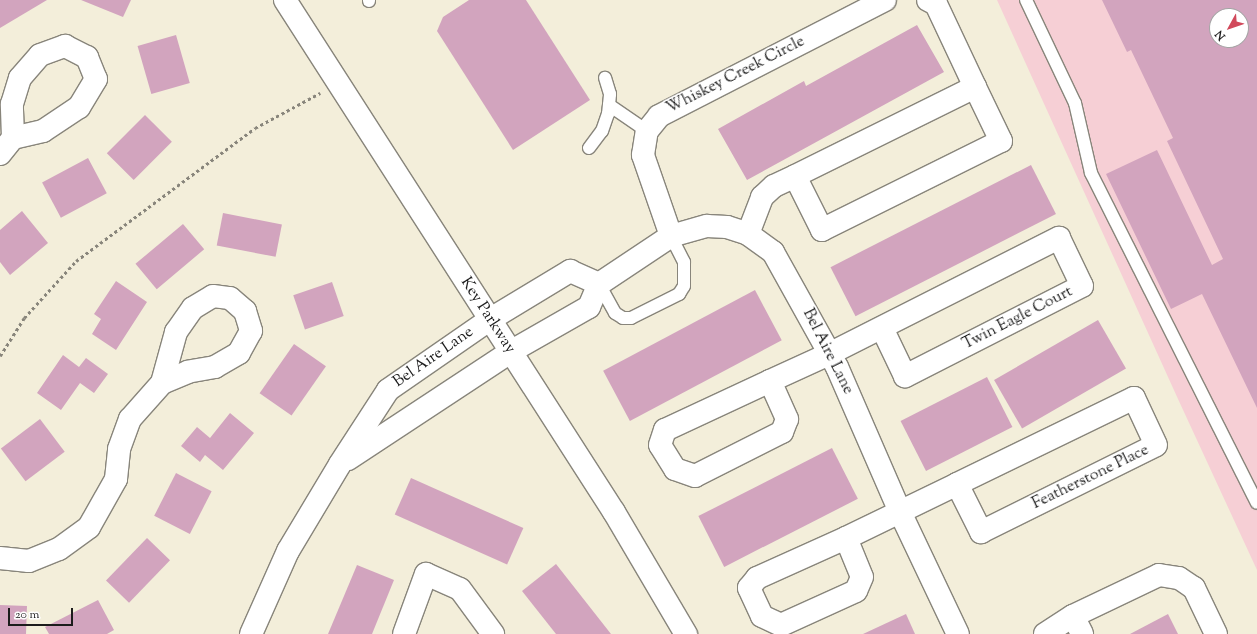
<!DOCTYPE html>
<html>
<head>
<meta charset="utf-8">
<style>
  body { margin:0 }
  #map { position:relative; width:1257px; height:634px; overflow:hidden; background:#f3eeda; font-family:"Sorts Mill Goudy",serif }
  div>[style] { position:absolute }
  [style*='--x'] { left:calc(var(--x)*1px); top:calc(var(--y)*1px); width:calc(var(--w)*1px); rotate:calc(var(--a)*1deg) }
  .built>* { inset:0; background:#f6cfd5 }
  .building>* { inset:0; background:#d2a4be; transform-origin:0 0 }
  .path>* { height:2.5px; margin-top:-1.25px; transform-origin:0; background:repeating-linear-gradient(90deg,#88857b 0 3px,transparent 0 6px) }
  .roads { filter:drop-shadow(1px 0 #88857b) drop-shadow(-1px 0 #88857b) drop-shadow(0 1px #88857b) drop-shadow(0 -1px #88857b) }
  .service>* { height:12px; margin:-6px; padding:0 6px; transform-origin:6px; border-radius:6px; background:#fff }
  .minor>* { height:22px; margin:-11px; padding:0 11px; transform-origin:11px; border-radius:11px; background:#fff }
  .tertiary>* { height:22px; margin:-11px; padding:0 11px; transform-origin:11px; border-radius:11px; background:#fff }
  span { translate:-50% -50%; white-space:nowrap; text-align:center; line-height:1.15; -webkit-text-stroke:3px #fff; paint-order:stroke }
  .street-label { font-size:16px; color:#1c1c1c }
  .north { position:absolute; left:1209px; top:8px; width:40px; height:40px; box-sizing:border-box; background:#fff; border:1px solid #a4a4a4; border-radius:50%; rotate:230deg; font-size:11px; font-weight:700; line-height:16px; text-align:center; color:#1c1c1c }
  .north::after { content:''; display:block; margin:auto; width:14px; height:18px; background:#d1495b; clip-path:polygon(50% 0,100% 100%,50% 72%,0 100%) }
  .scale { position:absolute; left:8px; top:608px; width:65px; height:18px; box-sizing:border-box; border:2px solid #1c1c1c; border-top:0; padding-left:5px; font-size:12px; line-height:14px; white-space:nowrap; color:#1c1c1c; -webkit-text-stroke:3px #fff; paint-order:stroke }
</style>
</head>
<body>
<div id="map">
  <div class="built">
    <i style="clip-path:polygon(evenodd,997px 0,1257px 0,1257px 570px,1178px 399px,997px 0,1217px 16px,1241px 16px,1241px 40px,1217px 40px,1217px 16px)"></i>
  </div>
  <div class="building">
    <i style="clip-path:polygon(0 0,47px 0,0 28px)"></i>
    <i style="clip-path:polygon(81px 0,131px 0,123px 17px)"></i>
    <i style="clip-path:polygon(469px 0,526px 0,590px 100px,513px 150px,437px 31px,443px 17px)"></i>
    <i style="clip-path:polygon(evenodd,1102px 0,1257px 0,1257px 408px,1202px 294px,1171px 309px,1106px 174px,1157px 150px,1212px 265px,1223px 259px,1167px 141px,1173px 138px,1131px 50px,1127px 52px,1102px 0,1217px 16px,1241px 16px,1241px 40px,1217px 40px,1217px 16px)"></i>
    <i style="clip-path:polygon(917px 25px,944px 72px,747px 180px,718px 129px,804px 81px,806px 86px)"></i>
    <i style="left:176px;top:35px;width:50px;height:40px;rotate:74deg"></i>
    <i style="left:145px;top:115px;width:38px;height:54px;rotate:45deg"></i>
    <i style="left:88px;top:158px;width:40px;height:52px;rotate:62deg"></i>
    <i style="left:1031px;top:165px;width:55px;height:225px;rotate:63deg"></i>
    <i style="clip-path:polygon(22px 211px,48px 243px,10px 275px,0 262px,0 230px)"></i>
    <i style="left:223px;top:213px;width:60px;height:33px;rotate:11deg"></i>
    <i style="left:183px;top:224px;width:33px;height:62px;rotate:50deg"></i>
    <i style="clip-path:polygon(116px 281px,147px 302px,116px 350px,92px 334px,101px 319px,94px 314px)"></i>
    <i style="left:332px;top:282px;width:36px;height:41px;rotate:71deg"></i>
    <i style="left:755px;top:290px;width:57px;height:172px;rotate:62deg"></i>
    <i style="left:1098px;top:320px;width:56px;height:120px;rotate:60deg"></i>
    <i style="left:294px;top:344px;width:39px;height:60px;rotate:35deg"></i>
    <i style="clip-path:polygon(63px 355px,79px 367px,86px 358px,108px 374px,94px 393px,80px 383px,61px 410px,37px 393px)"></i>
    <i style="left:987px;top:377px;width:56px;height:97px;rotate:63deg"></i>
    <i style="clip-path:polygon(230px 413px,254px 433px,223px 470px,205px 455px,200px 462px,181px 446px,197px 427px,210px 438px)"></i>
    <i style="left:40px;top:419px;width:41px;height:49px;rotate:53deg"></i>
    <i style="left:832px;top:448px;width:57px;height:150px;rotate:63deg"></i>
    <i style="left:176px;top:473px;width:40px;height:48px;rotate:27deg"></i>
    <i style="left:411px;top:478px;width:123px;height:40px;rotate:24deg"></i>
    <i style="left:147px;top:538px;width:32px;height:59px;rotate:44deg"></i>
    <i style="clip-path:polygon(556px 564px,611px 634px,556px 634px,522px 591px)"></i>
    <i style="clip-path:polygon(357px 565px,394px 580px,372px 634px,328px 634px)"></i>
    <i style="clip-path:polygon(98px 600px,114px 630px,107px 634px,49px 634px,45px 627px)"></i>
    <i style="left:0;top:605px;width:27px;height:29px;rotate:2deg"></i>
    <i style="clip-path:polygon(906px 614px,915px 634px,863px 634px)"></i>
    <i style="clip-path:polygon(1168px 614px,1178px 634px,1130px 634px)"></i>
  </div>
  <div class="path">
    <i style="--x:0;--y:356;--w:45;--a:-57.7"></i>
    <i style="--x:24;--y:318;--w:77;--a:-47.6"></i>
    <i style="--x:76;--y:261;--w:223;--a:-36.6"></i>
    <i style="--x:255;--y:128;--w:74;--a:-28.3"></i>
  </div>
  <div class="roads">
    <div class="service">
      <i style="--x:369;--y:0;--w:1;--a:90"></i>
      <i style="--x:1026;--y:0;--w:114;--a:64.6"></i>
      <i style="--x:1075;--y:103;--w:72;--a:77.1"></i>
      <i style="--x:1091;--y:173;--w:369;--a:63.3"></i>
      <i style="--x:609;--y:105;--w:46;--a:34.4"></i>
      <i style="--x:589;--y:148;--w:21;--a:-53"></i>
      <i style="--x:602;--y:131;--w:18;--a:-71"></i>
      <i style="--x:608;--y:114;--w:20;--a:-84"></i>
      <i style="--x:610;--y:94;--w:17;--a:-107"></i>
      <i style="--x:599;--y:284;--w:33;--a:61"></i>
      <i style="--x:615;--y:313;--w:9;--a:32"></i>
      <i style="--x:623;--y:318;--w:8;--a:0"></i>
      <i style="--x:631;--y:318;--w:54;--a:-26.6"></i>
      <i style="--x:679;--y:294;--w:9;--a:-58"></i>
      <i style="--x:684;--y:286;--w:24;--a:-90"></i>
      <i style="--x:684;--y:262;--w:29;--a:-117"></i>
    </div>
    <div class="minor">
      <i style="--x:928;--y:0;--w:9;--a:27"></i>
      <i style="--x:936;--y:4;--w:92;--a:64.8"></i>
      <i style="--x:0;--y:154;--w:21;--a:-51"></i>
      <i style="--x:13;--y:138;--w:34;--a:-92"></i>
      <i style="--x:12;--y:104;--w:27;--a:-73"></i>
      <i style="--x:20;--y:78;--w:30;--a:-49"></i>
      <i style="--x:40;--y:55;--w:27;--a:-20"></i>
      <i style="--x:65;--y:46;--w:25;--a:27"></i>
      <i style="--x:87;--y:57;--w:24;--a:68"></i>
      <i style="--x:96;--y:79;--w:33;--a:121"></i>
      <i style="--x:79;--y:107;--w:43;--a:146.3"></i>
      <i style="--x:43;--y:131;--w:31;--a:167"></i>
      <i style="--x:748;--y:234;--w:40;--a:-69"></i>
      <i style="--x:762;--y:197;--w:16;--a:-43"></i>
      <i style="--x:774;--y:186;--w:23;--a:-25"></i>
      <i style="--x:795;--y:176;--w:201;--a:-26.3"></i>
      <i style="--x:975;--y:87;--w:60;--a:64.3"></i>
      <i style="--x:1001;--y:141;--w:200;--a:153.6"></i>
      <i style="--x:822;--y:230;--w:60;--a:-116.6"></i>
      <i style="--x:671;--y:236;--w:86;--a:-109.1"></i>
      <i style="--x:643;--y:155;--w:24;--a:-81"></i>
      <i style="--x:647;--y:131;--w:19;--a:-51"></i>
      <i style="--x:659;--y:116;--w:254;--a:-27.2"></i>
      <i style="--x:489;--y:320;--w:95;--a:-31.2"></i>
      <i style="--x:570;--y:271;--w:32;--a:24"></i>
      <i style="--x:510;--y:352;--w:91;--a:-29.7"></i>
      <i style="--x:589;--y:307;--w:25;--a:-67"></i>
      <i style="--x:599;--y:284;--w:87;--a:-33.7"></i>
      <i style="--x:671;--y:236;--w:37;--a:-16"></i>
      <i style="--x:707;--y:226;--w:20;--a:3"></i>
      <i style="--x:727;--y:227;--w:22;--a:18"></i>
      <i style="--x:748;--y:234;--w:31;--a:36"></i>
      <i style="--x:773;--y:252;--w:132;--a:60.9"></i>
      <i style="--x:837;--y:367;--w:158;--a:66.5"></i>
      <i style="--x:900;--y:512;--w:135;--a:64.6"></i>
      <i style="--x:770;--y:381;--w:42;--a:65.9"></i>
      <i style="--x:787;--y:419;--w:14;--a:111"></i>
      <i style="--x:782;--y:432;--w:97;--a:153.2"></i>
      <i style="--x:695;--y:476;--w:21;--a:-161"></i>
      <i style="--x:675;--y:469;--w:28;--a:-122"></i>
      <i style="--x:660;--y:445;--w:16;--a:-72"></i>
      <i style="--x:665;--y:430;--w:116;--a:-25"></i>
      <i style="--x:770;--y:381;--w:65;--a:-24.6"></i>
      <i style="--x:829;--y:354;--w:258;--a:-26.8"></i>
      <i style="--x:1059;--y:238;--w:53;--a:64.4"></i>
      <i style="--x:1082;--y:286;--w:199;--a:153"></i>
      <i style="--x:905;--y:376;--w:53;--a:-115.6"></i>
      <i style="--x:846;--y:538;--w:42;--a:67.7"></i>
      <i style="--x:862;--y:577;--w:15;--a:113"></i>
      <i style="--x:856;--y:591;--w:82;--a:155.6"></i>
      <i style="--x:781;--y:625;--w:21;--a:-155"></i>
      <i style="--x:762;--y:616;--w:31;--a:-115"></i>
      <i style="--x:749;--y:588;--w:13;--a:-51"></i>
      <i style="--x:757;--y:578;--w:98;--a:-24.2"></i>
      <i style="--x:846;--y:538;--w:123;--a:-25.9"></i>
      <i style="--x:957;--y:484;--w:54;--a:63.4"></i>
      <i style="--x:981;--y:532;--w:195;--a:-26.4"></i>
      <i style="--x:1156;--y:445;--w:52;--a:-115.1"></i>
      <i style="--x:1134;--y:398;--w:197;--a:154.1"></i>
      <i style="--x:0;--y:558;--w:29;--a:6"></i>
      <i style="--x:29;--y:561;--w:32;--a:-22"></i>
      <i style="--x:59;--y:549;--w:37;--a:-36"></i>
      <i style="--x:89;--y:527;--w:55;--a:-60.6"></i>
      <i style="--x:116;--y:479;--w:30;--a:-84"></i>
      <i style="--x:119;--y:449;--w:32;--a:-70"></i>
      <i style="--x:130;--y:419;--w:48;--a:-48.4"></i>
      <i style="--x:162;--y:383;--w:53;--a:-74.6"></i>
      <i style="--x:176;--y:332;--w:29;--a:-55"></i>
      <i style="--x:193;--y:308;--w:23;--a:-31"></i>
      <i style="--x:213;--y:296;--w:17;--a:7"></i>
      <i style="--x:230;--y:298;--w:20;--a:41"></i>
      <i style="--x:245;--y:311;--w:21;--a:73"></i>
      <i style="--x:251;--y:331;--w:25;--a:119"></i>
      <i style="--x:239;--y:353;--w:28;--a:150"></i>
      <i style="--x:215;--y:367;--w:27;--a:170"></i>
      <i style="--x:188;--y:372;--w:28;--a:157"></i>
      <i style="--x:1073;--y:616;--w:20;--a:63"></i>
      <i style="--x:404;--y:634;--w:64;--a:-69.9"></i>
      <i style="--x:426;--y:574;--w:37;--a:24"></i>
      <i style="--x:460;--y:589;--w:56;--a:53.7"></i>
      <i style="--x:1045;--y:634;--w:33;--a:-33"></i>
      <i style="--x:1073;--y:616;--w:95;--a:-25.5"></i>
      <i style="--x:1159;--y:575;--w:20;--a:9"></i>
      <i style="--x:1179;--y:578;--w:18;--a:34"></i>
      <i style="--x:1194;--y:588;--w:51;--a:64.4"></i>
    </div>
    <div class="tertiary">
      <i style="--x:285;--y:0;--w:609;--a:57.28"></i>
      <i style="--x:614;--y:512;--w:142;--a:59.5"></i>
      <i style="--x:348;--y:459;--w:194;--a:-33.4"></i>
      <i style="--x:251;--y:634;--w:91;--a:-66"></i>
      <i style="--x:288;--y:551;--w:101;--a:-59.1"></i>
      <i style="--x:340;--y:464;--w:88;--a:-57"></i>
      <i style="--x:388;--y:390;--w:123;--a:-34.7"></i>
    </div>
  </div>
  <div class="street-label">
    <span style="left:736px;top:76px;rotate:-27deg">Whiskey Creek Circle</span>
    <span style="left:487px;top:316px;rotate:57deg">Key Parkway</span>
    <span style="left:1018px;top:319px;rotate:-27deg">Twin Eagle Court</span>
    <span style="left:827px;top:352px;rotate:63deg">Bel Aire Lane</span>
    <span style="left:434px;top:358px;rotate:-35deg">Bel Aire Lane</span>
    <span style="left:1091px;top:478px;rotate:-26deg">Featherstone Place</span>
  </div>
  <div class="north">N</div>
  <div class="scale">20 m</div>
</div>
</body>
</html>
